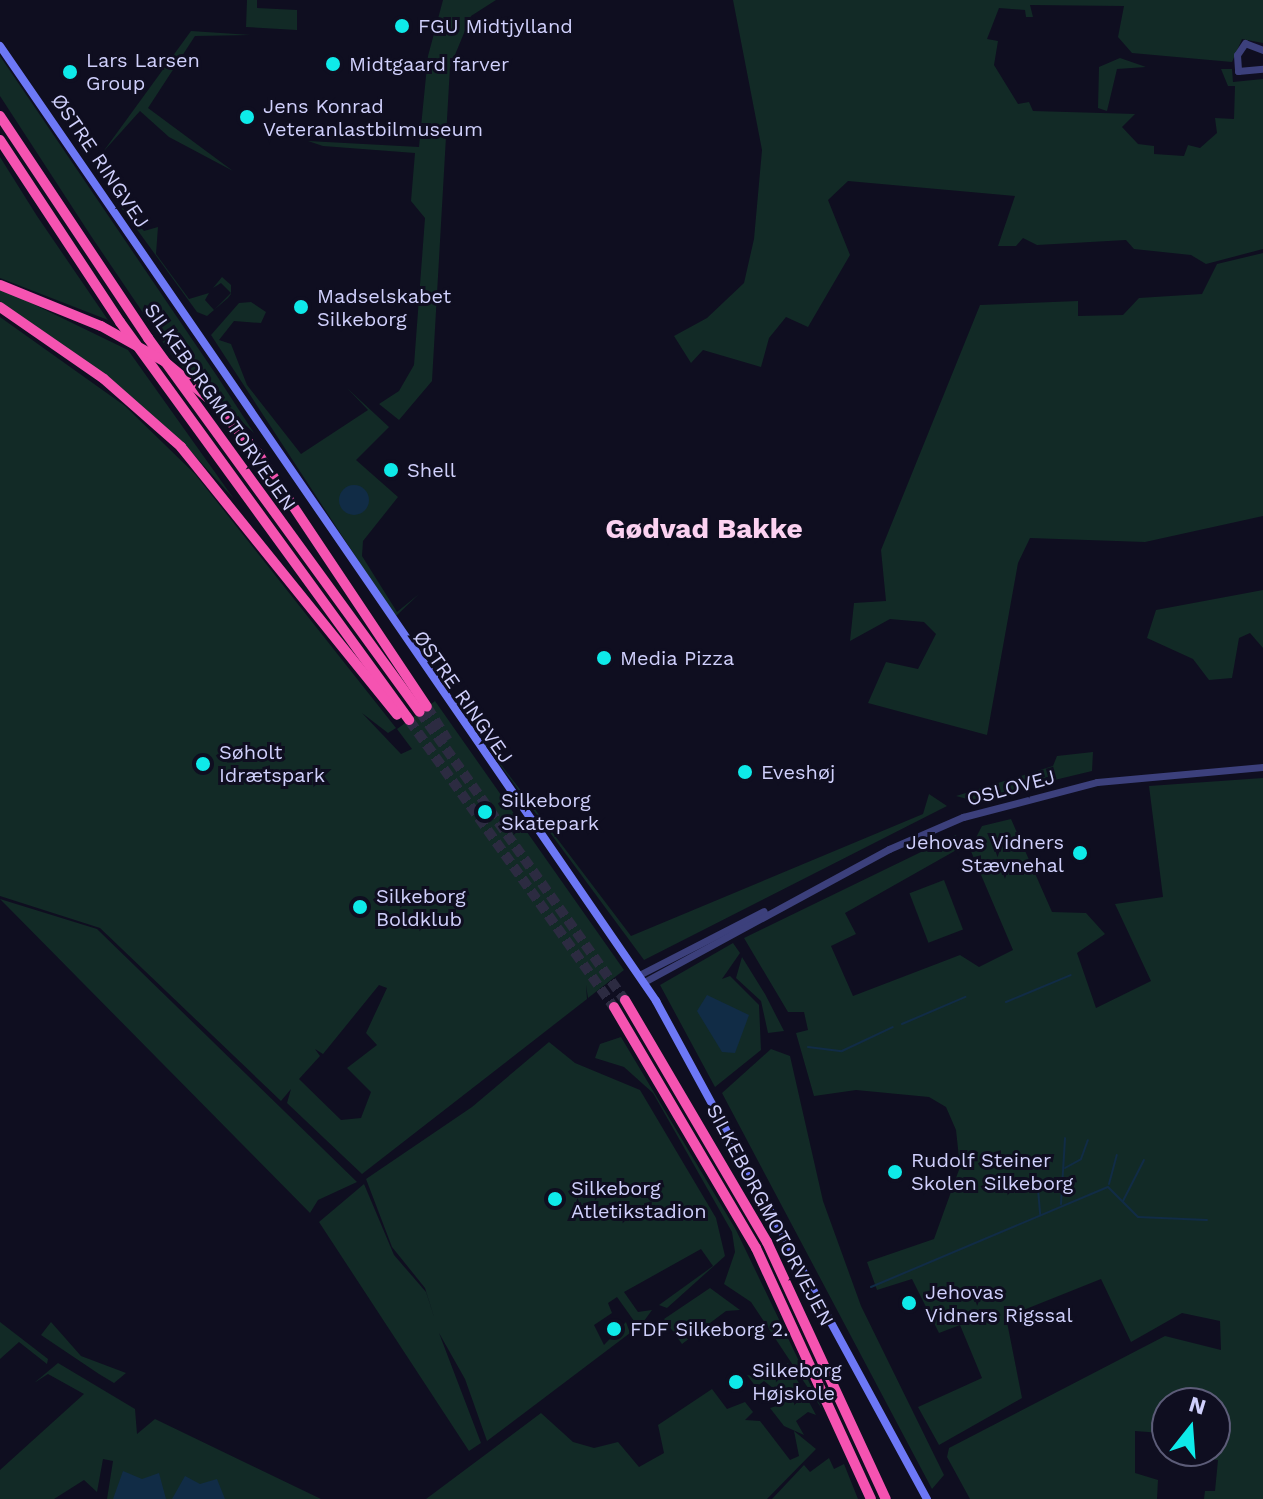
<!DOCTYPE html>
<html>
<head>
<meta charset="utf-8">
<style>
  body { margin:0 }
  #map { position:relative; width:1263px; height:1499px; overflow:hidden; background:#0f0e20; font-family:"Work Sans",sans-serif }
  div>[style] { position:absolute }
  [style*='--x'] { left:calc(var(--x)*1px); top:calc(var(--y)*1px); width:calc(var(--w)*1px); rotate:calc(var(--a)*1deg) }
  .green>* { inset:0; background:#122a26; transform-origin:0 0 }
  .water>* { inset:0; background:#112c46 }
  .round { border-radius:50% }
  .stream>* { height:2px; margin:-1px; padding:0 1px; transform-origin:1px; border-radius:1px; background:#112c46 }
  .motorway-tunnel>* { height:10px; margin-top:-5px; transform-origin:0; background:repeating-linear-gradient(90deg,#2c2b41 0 10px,transparent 0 15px) }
  .tertiary>* { height:7px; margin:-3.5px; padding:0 3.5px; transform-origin:3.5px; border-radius:3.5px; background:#3c407c }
  .secondary>* { height:8px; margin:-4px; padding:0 4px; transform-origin:4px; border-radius:4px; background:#6d78f6 }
  .motorway>* { height:10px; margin:-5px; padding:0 5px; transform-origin:5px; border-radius:5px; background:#f553b1 }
  .motorway-bridge>* { height:10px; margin:-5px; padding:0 5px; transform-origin:5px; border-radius:5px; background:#f553b1 }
  .dots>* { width:22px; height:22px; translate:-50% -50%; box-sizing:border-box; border:4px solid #0f0e20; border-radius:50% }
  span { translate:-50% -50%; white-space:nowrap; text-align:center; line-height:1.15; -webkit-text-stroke:6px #0f0e20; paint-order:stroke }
  .poi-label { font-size:20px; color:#d0d0fc }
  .left { translate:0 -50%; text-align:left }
  .right { translate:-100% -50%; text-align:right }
  .street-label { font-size:20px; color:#d0d0fc }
  .district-label { font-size:28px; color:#fcd2f1; font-weight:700 }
  .north { position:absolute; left:1151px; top:1387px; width:80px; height:80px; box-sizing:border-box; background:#0f0e20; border:2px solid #5c5c78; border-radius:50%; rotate:17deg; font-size:22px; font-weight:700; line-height:32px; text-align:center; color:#d0d0fc }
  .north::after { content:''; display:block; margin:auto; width:28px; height:36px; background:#0eeae9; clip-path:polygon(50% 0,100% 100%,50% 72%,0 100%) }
</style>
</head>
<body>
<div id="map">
  <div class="green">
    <i style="clip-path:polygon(247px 0,257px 0,257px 8px,297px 10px,297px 30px,246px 27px)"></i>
    <i style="clip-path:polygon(443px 0,496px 0,471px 16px,450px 67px,432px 381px,399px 420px,379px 404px,399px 391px,414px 365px,425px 218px,411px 201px,415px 153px,323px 146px,308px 141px,419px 147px,428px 56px)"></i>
    <i style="clip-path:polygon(733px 0,1263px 0,1263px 43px,1242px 39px,1232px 62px,1132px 53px,1118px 37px,1124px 6px,1030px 5px,1033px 17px,1026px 17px,1025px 10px,999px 8px,987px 39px,998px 41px,994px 65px,1018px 104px,1029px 102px,1033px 111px,1135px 114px,1122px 127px,1138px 144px,1154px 146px,1154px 154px,1184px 156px,1188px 145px,1200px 148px,1217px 133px,1215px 118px,1234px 119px,1235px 86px,1228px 86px,1221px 69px,1232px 69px,1233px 82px,1263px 79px,1263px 249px,1206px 264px,1191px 255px,1134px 249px,1126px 240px,1037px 245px,1023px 238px,1016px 246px,998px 246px,1015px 196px,848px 181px,828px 200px,850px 255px,808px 327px,786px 317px,769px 338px,761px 367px,703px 350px,691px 363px,674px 336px,707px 318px,744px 283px,754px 239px,762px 150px)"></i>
    <i style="clip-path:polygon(191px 31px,251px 35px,195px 36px,148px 108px,233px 171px,169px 137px,140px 111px,103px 152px)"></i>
    <i style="clip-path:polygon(0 56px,217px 376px,254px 433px,175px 360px,91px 236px,0 96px)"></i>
    <i style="clip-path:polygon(1120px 58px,1146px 67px,1117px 69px,1107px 111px,1098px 108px,1099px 67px)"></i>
    <i style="clip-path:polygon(0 157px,37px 216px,108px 320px,0 278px)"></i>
    <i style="clip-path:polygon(117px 202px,144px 231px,158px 227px,156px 254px,189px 299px,209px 293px,205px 300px,214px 310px,231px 293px,221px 283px,213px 288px,222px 277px,231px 285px,231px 294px,228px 298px,207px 316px,197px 312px)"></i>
    <i style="clip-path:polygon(1263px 253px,1263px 516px,1145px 542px,1030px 538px,1018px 563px,987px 735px,868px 703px,886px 662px,918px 669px,936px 634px,924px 622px,890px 619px,850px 641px,854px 603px,886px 601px,881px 550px,980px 305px,1078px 301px,1078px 316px,1123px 315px,1139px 298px,1202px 294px,1217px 264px)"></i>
    <i style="clip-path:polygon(0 288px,128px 350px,234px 499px,186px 446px,0 304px)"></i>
    <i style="clip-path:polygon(251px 302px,266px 312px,261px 323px,234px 321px,219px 340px,231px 344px,247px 385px,301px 454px,368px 410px,347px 388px,389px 427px,356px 460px,398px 497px,363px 541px,362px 556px,397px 612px,419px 594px,395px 617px,211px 335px,239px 303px)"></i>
    <i style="clip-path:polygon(evenodd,0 317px,125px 406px,195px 474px,396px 728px,388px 733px,362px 713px,401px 754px,412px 749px,397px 729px,435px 701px,624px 970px,588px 998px,586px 985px,587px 999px,362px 1174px,287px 1103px,291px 1089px,281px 1101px,100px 928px,0 896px,0 317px,379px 985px,387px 988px,366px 1033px,377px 1045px,347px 1068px,371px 1092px,361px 1118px,341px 1120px,299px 1079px,320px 1056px,315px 1049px,323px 1054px,379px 985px)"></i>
    <i style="clip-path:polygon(1263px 590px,1263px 648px,1250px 633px,1239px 638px,1232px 678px,1209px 680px,1193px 659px,1147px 638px,1156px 610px)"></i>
    <i style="clip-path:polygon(455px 704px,631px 936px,923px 814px,929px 794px,947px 806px,644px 960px)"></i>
    <i style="clip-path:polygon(1093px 752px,1092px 771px,971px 800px,956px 796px,1053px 766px,1057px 756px)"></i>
    <i style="clip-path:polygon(evenodd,1263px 778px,1263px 1499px,1204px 1499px,1205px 1491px,1215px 1491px,1218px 1460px,1171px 1455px,1162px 1450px,1161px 1433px,1135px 1431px,1135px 1473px,1158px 1480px,1157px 1499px,970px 1499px,947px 1457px,949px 1448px,1165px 1336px,1221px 1350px,1220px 1321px,1182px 1313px,1131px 1342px,1101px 1279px,1006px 1317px,1022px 1398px,939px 1445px,918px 1407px,982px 1378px,960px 1325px,939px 1333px,912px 1279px,877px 1290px,867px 1262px,934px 1239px,960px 1167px,956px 1130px,946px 1107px,929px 1097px,856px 1090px,814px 1096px,796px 1033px,808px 1030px,804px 1012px,788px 1012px,744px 938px,956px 835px,960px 848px,845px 913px,856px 934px,831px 946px,853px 996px,960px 955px,979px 967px,1013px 950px,970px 849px,982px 826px,1011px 819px,1052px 912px,1086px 913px,1105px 934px,1077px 953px,1096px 1008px,1151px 981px,1115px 904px,1163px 897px,1149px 786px,1263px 778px,1215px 1403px,1215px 1451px,1167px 1451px,1167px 1403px,1215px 1403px)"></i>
    <i style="left:944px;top:880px;width:53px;height:37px;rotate:69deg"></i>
    <i style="clip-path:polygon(0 899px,97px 929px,357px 1182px,318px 1200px,310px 1213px)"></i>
    <i style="clip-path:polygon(733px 943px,740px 953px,722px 979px,730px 976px,759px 1005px,761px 1050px,715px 1087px,660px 985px)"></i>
    <i style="clip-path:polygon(742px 957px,765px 994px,784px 1031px,768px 1033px,761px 1001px,736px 978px)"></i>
    <i style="clip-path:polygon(621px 1037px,736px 1230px,822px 1409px,751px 1302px,724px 1284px,735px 1252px,732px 1232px,653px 1093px,624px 1067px,595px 1058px,600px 1044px)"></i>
    <i style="clip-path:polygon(549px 1042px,575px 1063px,640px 1090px,716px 1218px,725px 1256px,667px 1308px,659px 1305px,713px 1266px,701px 1249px,624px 1292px,638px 1312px,652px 1310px,639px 1328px,617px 1297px,608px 1303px,612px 1313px,594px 1325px,604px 1345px,626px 1322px,630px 1333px,487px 1441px,465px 1379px,439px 1333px,481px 1443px,469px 1451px,319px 1222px,364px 1184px,394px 1255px,426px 1292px,435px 1320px,425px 1288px,392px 1247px,366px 1179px,472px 1107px)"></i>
    <i style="clip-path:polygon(771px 1049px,790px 1056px,823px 1201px,861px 1306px,944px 1475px,932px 1489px,722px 1093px)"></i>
    <i style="clip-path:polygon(710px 1288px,740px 1310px,726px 1311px,682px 1344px,664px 1319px)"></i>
    <i style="clip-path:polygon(0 1322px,48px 1359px,47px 1364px,19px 1342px,0 1359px)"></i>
    <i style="clip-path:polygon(51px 1322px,81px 1356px,126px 1373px,114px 1383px,99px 1374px,41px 1335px)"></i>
    <i style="clip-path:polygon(58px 1363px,135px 1409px,137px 1434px,155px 1419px,321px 1499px,107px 1499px,113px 1461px,103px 1459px,97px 1492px,84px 1480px,54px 1499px,0 1499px,0 1470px,84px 1394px,48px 1374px,34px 1383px)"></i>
    <i style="clip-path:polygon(788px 1363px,816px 1415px,808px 1412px,796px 1421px,804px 1435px,784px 1426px,770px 1408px,783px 1404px,778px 1392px,764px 1381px,756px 1387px,747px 1375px,765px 1378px)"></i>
    <i style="clip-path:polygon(712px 1389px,727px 1409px,745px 1402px,753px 1412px,745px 1420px,760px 1421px,790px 1460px,799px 1456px,794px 1431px,816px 1449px,767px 1499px,426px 1499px,541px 1413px,573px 1442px,594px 1448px,618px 1442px,639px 1467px,664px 1453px,658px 1425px)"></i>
    <i style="clip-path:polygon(829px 1458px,834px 1469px,844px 1464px,858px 1499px,772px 1499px,804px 1465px,810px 1472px)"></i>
  </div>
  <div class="water">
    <i class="round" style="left:339px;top:485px;width:30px;height:30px"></i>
    <i style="clip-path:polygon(707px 995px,749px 1015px,735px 1053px,722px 1052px,697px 1011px)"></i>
    <i style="clip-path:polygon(123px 1471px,142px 1479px,159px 1473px,166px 1499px,113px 1499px)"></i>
    <i style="clip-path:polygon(185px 1476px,200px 1484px,217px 1479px,225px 1499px,172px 1499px)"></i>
  </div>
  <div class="stream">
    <i style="--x:1006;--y:1002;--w:70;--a:-22.6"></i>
    <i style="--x:902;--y:1024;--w:69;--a:-23.2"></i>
    <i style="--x:808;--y:1047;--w:34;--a:7"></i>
    <i style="--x:842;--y:1051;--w:56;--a:-25.2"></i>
    <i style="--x:1065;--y:1168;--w:18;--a:-29"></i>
    <i style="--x:1081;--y:1159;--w:20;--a:-70"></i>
    <i style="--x:1037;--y:1178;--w:37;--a:85"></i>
    <i style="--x:1109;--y:1184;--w:30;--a:-75"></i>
    <i style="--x:1123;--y:1201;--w:46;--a:-62.9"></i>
    <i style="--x:1061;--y:1204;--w:66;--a:-86.5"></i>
    <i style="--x:871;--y:1287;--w:257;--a:-22.9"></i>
    <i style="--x:1108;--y:1187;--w:42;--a:45"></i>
    <i style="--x:1138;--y:1217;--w:69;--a:2.5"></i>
  </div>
  <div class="motorway-tunnel">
    <i style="--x:427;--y:707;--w:39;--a:58"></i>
    <i style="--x:420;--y:712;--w:354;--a:54.6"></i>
    <i style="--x:409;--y:720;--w:353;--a:54.5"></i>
  </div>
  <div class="tertiary">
    <i style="--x:1263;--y:50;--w:19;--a:-159"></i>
    <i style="--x:1245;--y:43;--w:14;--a:124"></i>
    <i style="--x:1237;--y:55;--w:16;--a:86"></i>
    <i style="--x:1238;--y:71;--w:25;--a:-5"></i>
    <i style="--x:639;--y:975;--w:140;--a:-27.1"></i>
    <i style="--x:644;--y:982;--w:279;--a:-28.5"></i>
    <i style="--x:889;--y:849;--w:81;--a:-23.4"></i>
    <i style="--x:963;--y:817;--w:138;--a:-14.6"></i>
    <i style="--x:1097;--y:782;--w:167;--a:-5.2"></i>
  </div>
  <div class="secondary">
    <i style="--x:0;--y:46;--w:1159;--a:55.51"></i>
    <i style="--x:656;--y:1001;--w:567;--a:61.45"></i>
  </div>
  <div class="motorway">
    <i style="--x:0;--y:116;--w:267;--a:56.3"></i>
    <i style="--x:148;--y:338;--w:462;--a:54"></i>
    <i style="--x:0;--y:140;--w:218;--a:56.6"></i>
    <i style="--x:120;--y:322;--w:492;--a:54"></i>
    <i style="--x:0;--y:285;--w:109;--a:22.1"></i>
    <i style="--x:0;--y:307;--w:126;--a:34.7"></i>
    <i style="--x:104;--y:379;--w:103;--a:41.4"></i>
    <i style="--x:181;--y:447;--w:344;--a:51.1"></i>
    <i style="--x:213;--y:402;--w:67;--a:48.7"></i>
    <i style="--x:257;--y:452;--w:306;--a:56.3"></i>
    <i style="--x:625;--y:1000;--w:281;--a:59.6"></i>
    <i style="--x:767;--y:1242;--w:283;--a:65.2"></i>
    <i style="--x:614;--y:1007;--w:280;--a:59.5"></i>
    <i style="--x:756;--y:1248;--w:276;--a:65.4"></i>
  </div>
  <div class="motorway-bridge">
    <i style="--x:101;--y:326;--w:72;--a:29.1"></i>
    <i style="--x:164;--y:361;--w:64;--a:39.9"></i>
  </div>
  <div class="dots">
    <i style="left:402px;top:26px;background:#0eeae9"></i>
    <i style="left:333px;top:64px;background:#0eeae9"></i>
    <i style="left:70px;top:72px;background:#0eeae9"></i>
    <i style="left:247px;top:117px;background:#0eeae9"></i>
    <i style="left:301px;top:307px;background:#0eeae9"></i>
    <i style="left:391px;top:470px;background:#0eeae9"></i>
    <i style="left:604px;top:658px;background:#0eeae9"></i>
    <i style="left:203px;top:764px;background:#0eeae9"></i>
    <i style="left:745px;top:772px;background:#0eeae9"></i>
    <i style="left:485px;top:812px;background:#0eeae9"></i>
    <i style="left:1080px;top:853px;background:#0eeae9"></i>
    <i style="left:360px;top:907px;background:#0eeae9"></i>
    <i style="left:895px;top:1172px;background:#0eeae9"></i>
    <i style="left:555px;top:1199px;background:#0eeae9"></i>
    <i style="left:909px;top:1303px;background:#0eeae9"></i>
    <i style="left:614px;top:1329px;background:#0eeae9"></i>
    <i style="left:736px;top:1382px;background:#0eeae9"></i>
  </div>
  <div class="poi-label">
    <span class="left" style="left:418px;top:26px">FGU Midtjylland</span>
    <span class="left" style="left:86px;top:72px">Lars Larsen<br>Group</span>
    <span class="left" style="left:349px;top:64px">Midtgaard farver</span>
    <span class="left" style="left:263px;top:118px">Jens Konrad<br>Veteranlastbilmuseum</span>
    <span class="left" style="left:317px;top:308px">Madselskabet<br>Silkeborg</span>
    <span class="left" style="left:407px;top:470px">Shell</span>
    <span class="left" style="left:620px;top:658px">Media Pizza</span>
    <span class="left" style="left:219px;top:764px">Søholt<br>Idrætspark</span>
    <span class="left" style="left:761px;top:772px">Eveshøj</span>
    <span class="left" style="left:501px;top:812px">Silkeborg<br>Skatepark</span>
    <span class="right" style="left:1064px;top:854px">Jehovas Vidners<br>Stævnehal</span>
    <span class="left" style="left:376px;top:908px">Silkeborg<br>Boldklub</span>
    <span class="left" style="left:911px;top:1172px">Rudolf Steiner<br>Skolen Silkeborg</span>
    <span class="left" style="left:571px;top:1200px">Silkeborg<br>Atletikstadion</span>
    <span class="left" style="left:925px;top:1304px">Jehovas<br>Vidners Rigssal</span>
    <span class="left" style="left:630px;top:1329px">FDF Silkeborg 2.</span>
    <span class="left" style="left:752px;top:1382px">Silkeborg<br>Højskole</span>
  </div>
  <div class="street-label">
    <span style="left:100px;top:161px;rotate:56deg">ØSTRE RINGVEJ</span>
    <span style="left:220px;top:407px;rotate:55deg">SILKEBORGMOTORVEJEN</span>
    <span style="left:463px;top:697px;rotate:55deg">ØSTRE RINGVEJ</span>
    <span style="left:1011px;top:788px;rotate:-15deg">OSLOVEJ</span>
    <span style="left:770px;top:1215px;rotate:62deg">SILKEBORGMOTORVEJEN</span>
  </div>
  <div class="district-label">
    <span style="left:704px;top:529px">Gødvad Bakke</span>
  </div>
  <div class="north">N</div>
</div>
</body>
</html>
